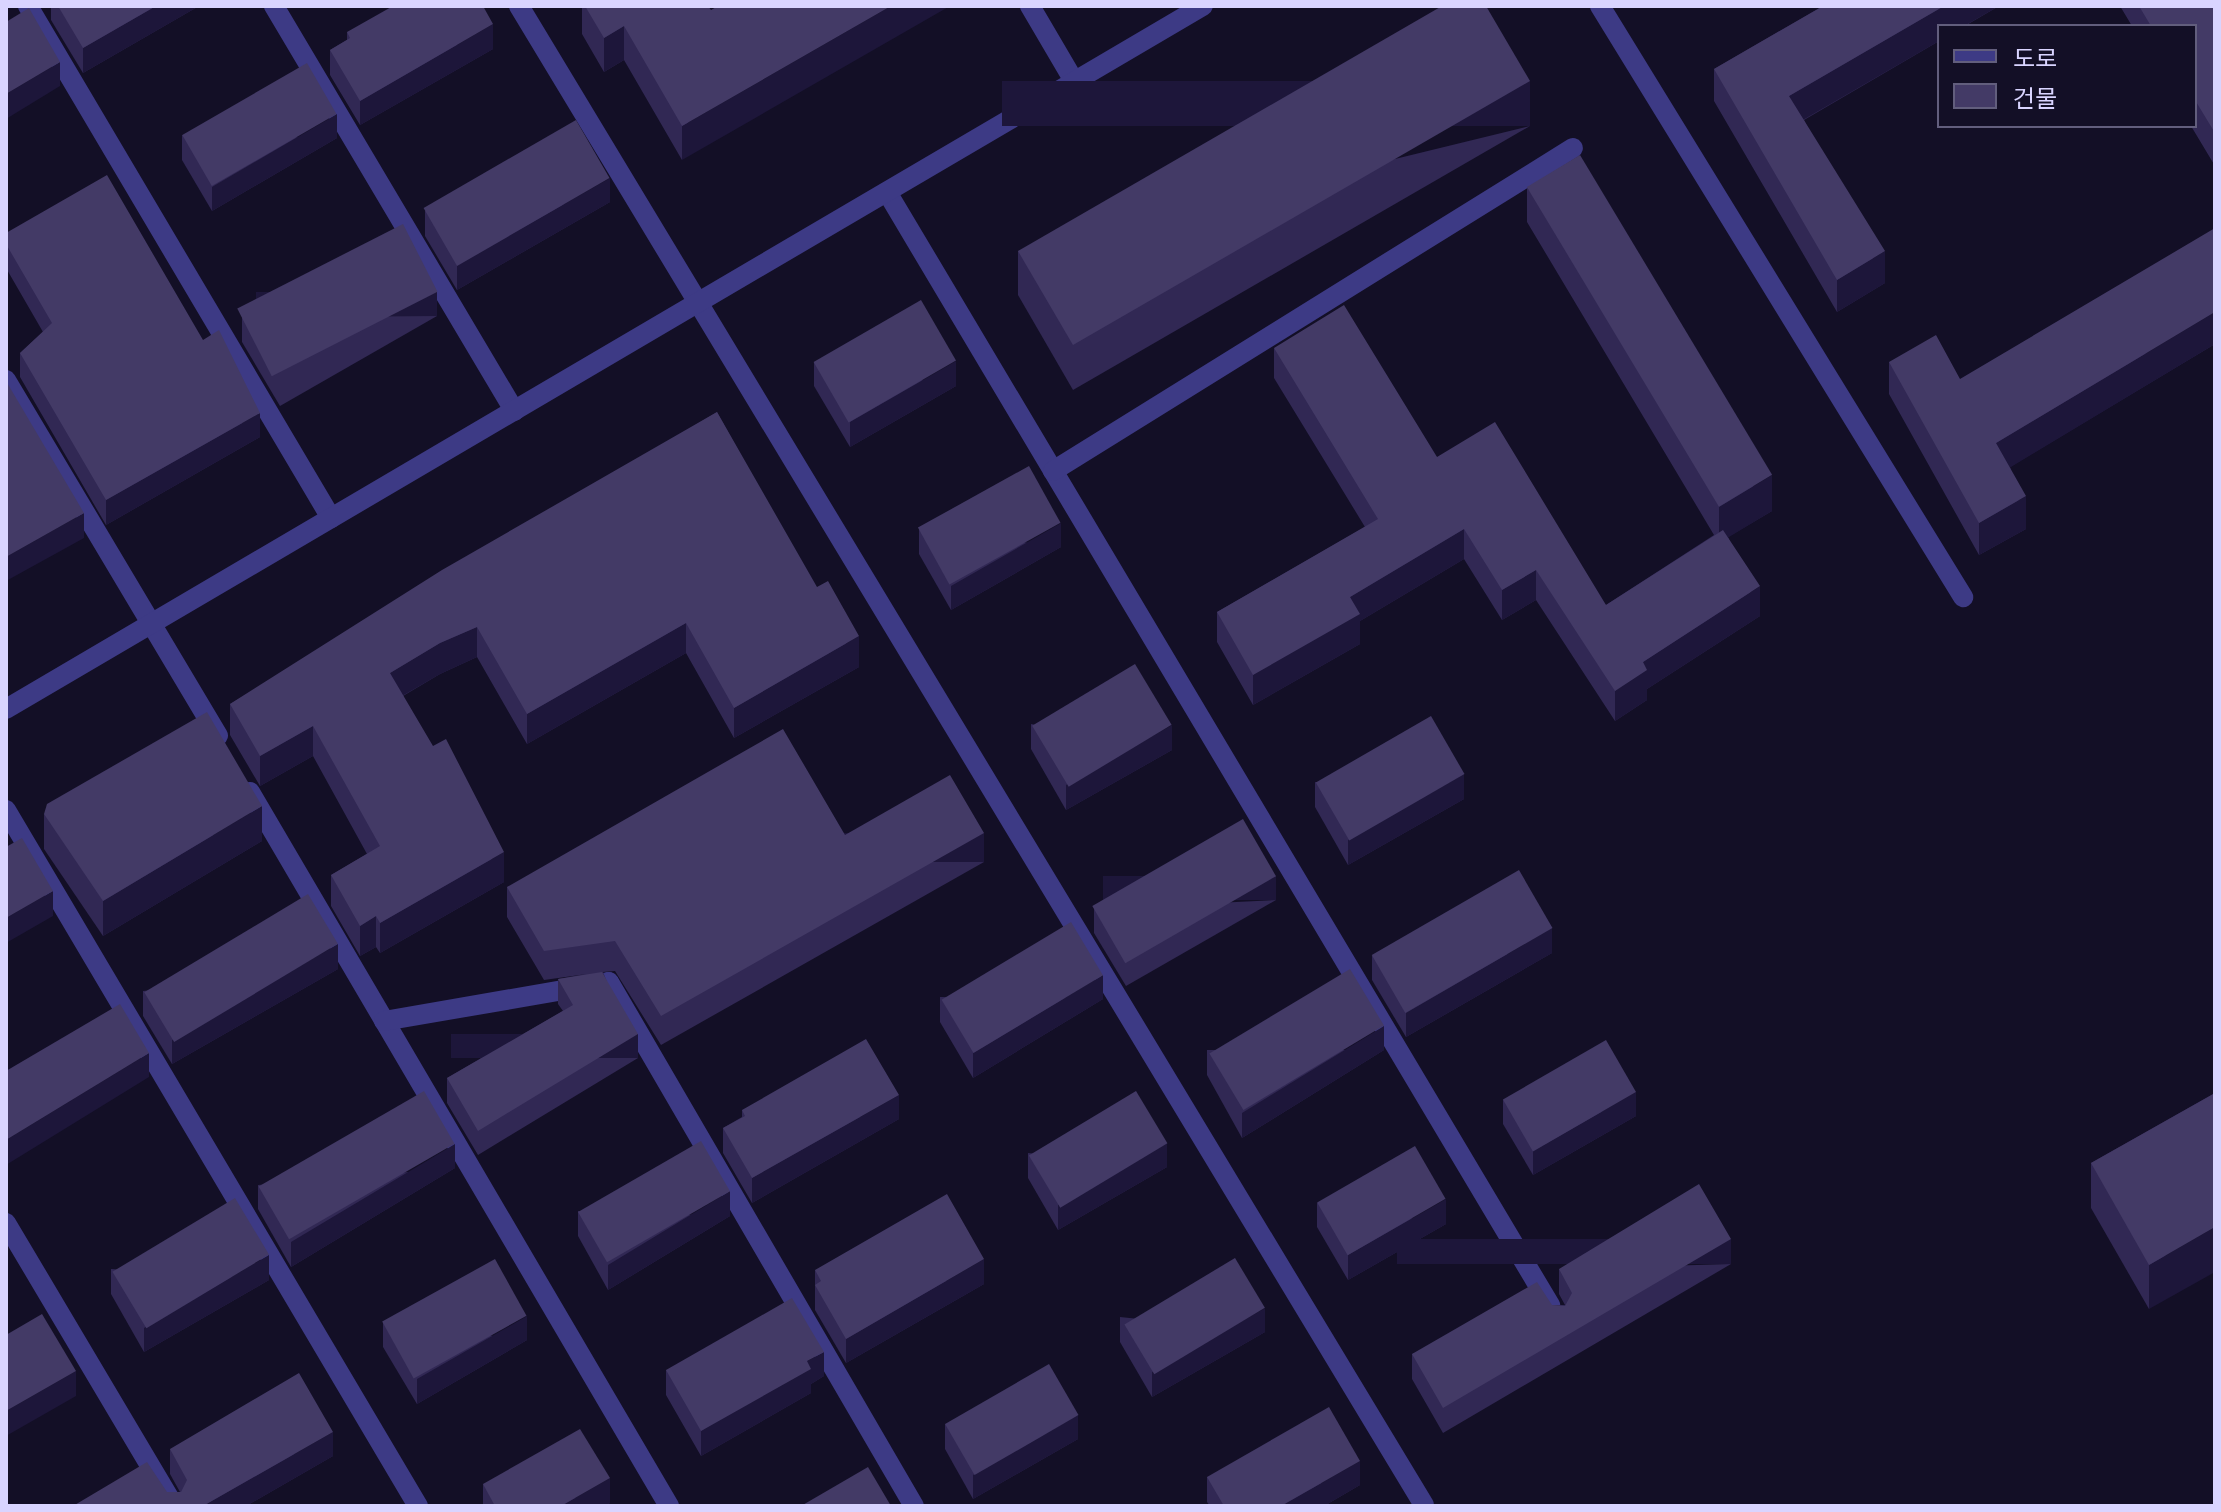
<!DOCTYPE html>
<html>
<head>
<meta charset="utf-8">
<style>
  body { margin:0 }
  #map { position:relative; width:2221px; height:1512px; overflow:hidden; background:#130f26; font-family:"Work Sans","Noto Sans KR",sans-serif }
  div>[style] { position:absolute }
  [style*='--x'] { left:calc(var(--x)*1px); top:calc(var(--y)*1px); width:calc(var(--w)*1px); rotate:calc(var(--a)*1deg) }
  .minor>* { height:20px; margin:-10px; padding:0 10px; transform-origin:10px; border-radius:10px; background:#3d3a85 }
  .wall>* { inset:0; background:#312854 }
  .shaded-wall>* { inset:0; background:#1d163a; transform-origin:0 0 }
  .building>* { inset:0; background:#433a66; transform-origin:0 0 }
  span { translate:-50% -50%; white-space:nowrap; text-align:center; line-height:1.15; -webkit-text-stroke:6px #130f26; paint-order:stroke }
  .frame { position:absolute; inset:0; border:8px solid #d9d4ff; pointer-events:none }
  .legend { position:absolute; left:1937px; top:24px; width:260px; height:104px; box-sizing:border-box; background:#130f26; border:2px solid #625e7d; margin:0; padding:10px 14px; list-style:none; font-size:24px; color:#d9d4ff }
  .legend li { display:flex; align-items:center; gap:16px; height:40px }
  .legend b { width:40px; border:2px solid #625e7d }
</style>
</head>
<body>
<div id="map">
  <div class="minor">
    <i style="--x:28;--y:6;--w:595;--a:59.38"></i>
    <i style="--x:274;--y:6;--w:471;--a:59.3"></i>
    <i style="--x:519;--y:6;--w:1751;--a:58.88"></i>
    <i style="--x:1030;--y:6;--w:87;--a:59.6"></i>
    <i style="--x:1600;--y:6;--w:694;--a:58.44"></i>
    <i style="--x:887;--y:192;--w:1296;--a:59.22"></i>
    <i style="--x:6;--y:380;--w:414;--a:59.2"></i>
    <i style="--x:1053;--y:471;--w:612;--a:-31.85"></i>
    <i style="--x:6;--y:709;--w:1388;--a:-30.43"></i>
    <i style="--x:250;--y:792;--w:828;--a:59.59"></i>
    <i style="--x:6;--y:810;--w:809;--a:59.38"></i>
    <i style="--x:384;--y:1021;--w:228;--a:-9.8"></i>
    <i style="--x:609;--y:982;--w:606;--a:59.8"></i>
    <i style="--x:6;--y:1223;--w:329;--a:59.3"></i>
  </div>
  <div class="wall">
    <i style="clip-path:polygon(51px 6px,199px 6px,83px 73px,51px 20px)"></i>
    <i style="clip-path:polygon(582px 6px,708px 6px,682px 160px,624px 60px,604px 72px,582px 34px)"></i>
    <i style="clip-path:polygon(1823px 6px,1999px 6px,1804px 120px,1885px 283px,1837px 312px,1714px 101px,1714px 69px)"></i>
    <i style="clip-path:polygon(2120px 6px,2215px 6px,2214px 8px,2215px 11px,2215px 166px,2191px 126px,2195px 126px,2195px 26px,2132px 26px)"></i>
    <i style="clip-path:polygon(347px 32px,493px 49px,360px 125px,330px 75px,330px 50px,347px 40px)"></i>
    <i style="clip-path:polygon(1530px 126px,1073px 390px,1018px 295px,1018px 251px)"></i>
    <i style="clip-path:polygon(182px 135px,337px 138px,212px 211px,182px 160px)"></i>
    <i style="clip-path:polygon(1527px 187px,1772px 511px,1728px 537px,1760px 616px,1647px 689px,1647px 700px,1615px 721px,1536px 600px,1502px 620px,1464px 559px,1360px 621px,1360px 644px,1253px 705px,1217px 642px,1217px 612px,1365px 527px,1274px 378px,1274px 348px,1437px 457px,1606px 605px,1714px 535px,1527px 222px)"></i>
    <i style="clip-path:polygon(610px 202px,457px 290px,425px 236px,425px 211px)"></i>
    <i style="clip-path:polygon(6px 233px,260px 437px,106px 525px,20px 377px,20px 353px,43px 332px,6px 268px)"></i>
    <i style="clip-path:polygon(437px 316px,280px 406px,242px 342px,242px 317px)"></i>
    <i style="clip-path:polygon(2215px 344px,2010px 467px,2026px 529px,1979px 555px,1889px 394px,1889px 362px,1960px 379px)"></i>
    <i style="clip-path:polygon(814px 362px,956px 386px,850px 447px,814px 386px)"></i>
    <i style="clip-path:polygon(717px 412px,859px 667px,734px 738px,686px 653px,527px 744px,477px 657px,440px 674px,403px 696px,504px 882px,380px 953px,376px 947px,360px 956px,331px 906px,331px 875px,367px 854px,313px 756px,260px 786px,230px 735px,230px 704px)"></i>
    <i style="clip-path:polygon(919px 529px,1061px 547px,951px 610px,919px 554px)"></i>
    <i style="clip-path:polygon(1031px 724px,1172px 750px,1066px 810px,1031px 749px)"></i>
    <i style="clip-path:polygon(1315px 782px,1464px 799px,1348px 865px,1315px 807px)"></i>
    <i style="clip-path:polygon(44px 814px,262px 841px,103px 936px,44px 849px)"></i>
    <i style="clip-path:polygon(845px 835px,984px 862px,661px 1045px,615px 971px,603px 972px,638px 1058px,478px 1155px,447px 1103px,447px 1078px,563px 1011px,558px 1004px,558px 979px,587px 974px,544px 980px,507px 917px,507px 887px)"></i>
    <i style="clip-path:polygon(1276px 900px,1126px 986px,1094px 933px,1094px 909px)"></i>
    <i style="clip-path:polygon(1552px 953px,1406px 1037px,1372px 980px,1372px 956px)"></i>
    <i style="clip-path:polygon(338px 969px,172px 1064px,143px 1016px,143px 991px)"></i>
    <i style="clip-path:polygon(940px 997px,1103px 999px,973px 1078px,940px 1022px)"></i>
    <i style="clip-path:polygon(1207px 1050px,1384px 1050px,1242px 1138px,1207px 1075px)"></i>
    <i style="clip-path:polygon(2215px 1093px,2149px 1309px,2091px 1208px,2091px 1163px)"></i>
    <i style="clip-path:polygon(1503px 1100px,1636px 1116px,1533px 1175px,1503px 1124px)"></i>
    <i style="clip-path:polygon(742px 1110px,899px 1119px,752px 1203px,723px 1153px,723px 1128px,742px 1117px)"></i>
    <i style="clip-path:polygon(1028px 1153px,1167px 1167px,1058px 1230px,1028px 1178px)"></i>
    <i style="clip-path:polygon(455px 1168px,291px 1267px,258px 1209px,258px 1185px)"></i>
    <i style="clip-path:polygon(1317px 1203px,1446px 1224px,1348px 1280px,1317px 1227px)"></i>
    <i style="clip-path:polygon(578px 1211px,730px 1216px,608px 1290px,578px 1236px)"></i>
    <i style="clip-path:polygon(1731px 1264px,1443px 1433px,1412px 1379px,1412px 1354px,1552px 1305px,1565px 1305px,1559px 1294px,1559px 1269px)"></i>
    <i style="clip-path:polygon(111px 1269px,269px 1280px,144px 1352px,111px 1294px)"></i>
    <i style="clip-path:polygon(815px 1270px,984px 1284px,846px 1363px,815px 1310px)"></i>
    <i style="clip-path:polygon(1120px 1317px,1265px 1332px,1152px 1397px,1120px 1342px)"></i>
    <i style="clip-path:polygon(383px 1322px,527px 1340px,417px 1404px,383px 1347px)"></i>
    <i style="clip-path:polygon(666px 1370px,824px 1376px,811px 1384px,811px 1393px,701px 1456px,666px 1395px)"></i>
    <i style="clip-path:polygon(945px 1424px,1078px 1439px,973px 1499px,945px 1449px)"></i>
    <i style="clip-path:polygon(170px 1449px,333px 1456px,246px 1506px,73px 1506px,167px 1492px,180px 1492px,170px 1474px)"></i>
    <i style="clip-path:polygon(1207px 1477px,1360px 1485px,1324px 1506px,1210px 1506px,1207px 1502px)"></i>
    <i style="clip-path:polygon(483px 1484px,610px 1503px,604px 1506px,483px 1506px)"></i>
  </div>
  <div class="shaded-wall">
    <i style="clip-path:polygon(156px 6px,199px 6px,83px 73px,83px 48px)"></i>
    <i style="clip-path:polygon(891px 6px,950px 6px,682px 160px,682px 126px)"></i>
    <i style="clip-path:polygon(1944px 6px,1999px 6px,1964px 26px,1939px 26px,1939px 41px,1789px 128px,1789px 96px)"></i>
    <i style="clip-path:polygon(493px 24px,493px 49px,360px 125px,360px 101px)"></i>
    <i style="clip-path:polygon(624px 26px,624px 60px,604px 72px,604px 38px)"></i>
    <i style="clip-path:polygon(60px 62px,60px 86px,6px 119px,6px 94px)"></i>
    <i style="left:1530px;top:81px;width:45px;height:528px;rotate:90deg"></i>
    <i style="clip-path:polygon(337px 114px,337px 138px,212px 211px,212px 187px)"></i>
    <i style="clip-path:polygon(610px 178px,610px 202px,457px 290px,457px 265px)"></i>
    <i style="clip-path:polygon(1885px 251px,1885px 283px,1837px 312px,1837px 280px)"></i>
    <i style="left:437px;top:292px;width:24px;height:181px;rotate:90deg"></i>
    <i style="clip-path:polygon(2215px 312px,2215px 344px,1996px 476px,1996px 443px)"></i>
    <i style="clip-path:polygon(956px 361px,956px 386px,850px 447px,850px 422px)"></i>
    <i style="clip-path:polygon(260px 413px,260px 437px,106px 525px,106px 500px)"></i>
    <i style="clip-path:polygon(1772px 475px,1772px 511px,1719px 543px,1719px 507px)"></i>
    <i style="clip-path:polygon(2026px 496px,2026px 529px,1979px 555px,1979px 523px)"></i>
    <i style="clip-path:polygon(84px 513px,84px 538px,6px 581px,6px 557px)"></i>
    <i style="clip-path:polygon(1061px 523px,1061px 547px,951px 610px,951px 586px)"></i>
    <i style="clip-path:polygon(1464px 529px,1464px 559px,1360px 621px,1360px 644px,1253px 705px,1253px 675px,1350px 597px)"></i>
    <i style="clip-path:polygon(1536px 570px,1536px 600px,1502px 620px,1502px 590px)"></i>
    <i style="clip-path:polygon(1760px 586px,1760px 616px,1647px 689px,1647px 700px,1615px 721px,1615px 691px,1643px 662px)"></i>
    <i style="clip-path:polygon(686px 623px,686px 653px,527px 744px,527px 714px)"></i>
    <i style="clip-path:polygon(477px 627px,477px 657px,440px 674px,390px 703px,390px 673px,440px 643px)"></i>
    <i style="clip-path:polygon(859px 636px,859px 667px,734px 738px,734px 708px)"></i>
    <i style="clip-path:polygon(1172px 725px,1172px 750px,1066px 810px,1066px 785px)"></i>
    <i style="clip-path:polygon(313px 726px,313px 756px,260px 786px,260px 756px)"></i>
    <i style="clip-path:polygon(1464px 774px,1464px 799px,1348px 865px,1348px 840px)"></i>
    <i style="clip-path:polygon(262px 806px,262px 841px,103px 936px,103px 901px)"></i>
    <i style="left:984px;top:833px;width:29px;height:371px;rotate:90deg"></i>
    <i style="clip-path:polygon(504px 852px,504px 882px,380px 953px,380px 923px)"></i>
    <i style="left:1276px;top:876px;width:24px;height:173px;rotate:90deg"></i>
    <i style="clip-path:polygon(53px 891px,53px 916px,6px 943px,6px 918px)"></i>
    <i style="clip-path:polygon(376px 916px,376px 947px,360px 956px,360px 926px)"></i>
    <i style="clip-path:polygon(1552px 928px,1552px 953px,1406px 1037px,1406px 1013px)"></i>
    <i style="clip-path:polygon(338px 944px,338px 969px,172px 1064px,172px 1040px)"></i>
    <i style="clip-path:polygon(1103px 975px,1103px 999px,973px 1078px,973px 1053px)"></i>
    <i style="clip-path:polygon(1384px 1026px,1384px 1050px,1242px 1138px,1242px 1113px)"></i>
    <i style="left:638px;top:1034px;width:24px;height:187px;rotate:90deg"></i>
    <i style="clip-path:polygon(149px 1053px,149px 1077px,6px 1165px,6px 1140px)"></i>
    <i style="clip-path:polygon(1636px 1092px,1636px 1116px,1533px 1175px,1533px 1151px)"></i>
    <i style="clip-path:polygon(899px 1095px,899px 1119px,752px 1203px,752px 1178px)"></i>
    <i style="clip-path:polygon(1167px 1143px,1167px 1167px,1058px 1230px,1058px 1205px)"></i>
    <i style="clip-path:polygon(455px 1144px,455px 1168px,291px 1267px,291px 1242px)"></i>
    <i style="clip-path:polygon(730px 1191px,730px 1216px,608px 1290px,608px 1265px)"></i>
    <i style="clip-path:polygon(1446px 1199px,1446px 1224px,1348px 1280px,1348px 1255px)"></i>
    <i style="clip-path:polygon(2215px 1227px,2215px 1272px,2149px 1309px,2149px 1265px)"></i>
    <i style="left:1731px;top:1239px;width:25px;height:334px;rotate:90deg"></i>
    <i style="clip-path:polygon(269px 1255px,269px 1280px,144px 1352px,144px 1328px)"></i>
    <i style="clip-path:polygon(984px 1259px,984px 1284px,846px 1363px,846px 1339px)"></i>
    <i style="clip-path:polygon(1265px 1308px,1265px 1332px,1152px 1397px,1152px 1372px)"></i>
    <i style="clip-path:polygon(527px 1316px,527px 1340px,417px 1404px,417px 1379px)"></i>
    <i style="clip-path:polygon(824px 1352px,824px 1376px,811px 1384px,811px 1393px,701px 1456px,701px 1431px,807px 1361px)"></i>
    <i style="clip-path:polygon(76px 1371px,76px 1396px,6px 1436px,6px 1411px)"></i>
    <i style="clip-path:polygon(1078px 1415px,1078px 1439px,973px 1499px,973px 1475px)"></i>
    <i style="clip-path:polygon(333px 1432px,333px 1456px,246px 1506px,203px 1506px)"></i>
    <i style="clip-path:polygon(1360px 1461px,1360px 1485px,1324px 1506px,1281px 1506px)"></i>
    <i style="clip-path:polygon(610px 1478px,610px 1503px,604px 1506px,561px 1506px)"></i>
  </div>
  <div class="building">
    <i style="clip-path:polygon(58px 6px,156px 6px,83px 48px)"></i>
    <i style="clip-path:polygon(393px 6px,483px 6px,493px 24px,360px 101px,330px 50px,350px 38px,347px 32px)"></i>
    <i style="clip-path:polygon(585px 6px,708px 6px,711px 10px,718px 6px,891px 6px,682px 126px,624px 26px,604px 38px)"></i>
    <i style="clip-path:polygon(1442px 6px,1486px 6px,1530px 81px,1073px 345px,1018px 251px)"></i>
    <i style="clip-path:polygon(1823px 6px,1944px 6px,1789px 96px,1885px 251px,1837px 280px,1714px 69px)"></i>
    <i style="clip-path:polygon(2139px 6px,2212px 6px,2215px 11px,2215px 133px,2195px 100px,2195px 26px,2151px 26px)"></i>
    <i style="clip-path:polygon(29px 8px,60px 62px,6px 94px,6px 22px)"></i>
    <i style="left:307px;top:63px;width:59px;height:144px;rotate:60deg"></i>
    <i style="left:576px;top:120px;width:67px;height:176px;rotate:60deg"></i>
    <i style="left:1580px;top:155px;width:373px;height:62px;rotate:59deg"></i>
    <i style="clip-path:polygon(107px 175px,203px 340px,219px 330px,260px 413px,106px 500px,20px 353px,52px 323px,6px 244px,6px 233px)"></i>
    <i style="left:403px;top:224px;width:76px;height:186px;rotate:63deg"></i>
    <i style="clip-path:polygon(2215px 228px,2215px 312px,1996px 443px,2026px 496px,1979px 523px,1889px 362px,1936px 335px,1960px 379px)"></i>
    <i style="left:921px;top:300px;width:70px;height:124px;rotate:60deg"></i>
    <i style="clip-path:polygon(1344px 305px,1437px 457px,1495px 422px,1606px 605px,1723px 530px,1760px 586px,1643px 662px,1647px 670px,1615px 691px,1536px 570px,1502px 590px,1464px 529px,1350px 597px,1360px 614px,1253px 675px,1217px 612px,1378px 519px,1274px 348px)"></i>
    <i style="clip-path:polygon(6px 381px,84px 513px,6px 557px)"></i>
    <i style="clip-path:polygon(717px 412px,817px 587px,828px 581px,859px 636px,734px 708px,686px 623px,527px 714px,477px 627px,440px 643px,390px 673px,433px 746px,446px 739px,504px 852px,380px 923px,376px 916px,360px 926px,331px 875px,380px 846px,313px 726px,260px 756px,230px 704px,442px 570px)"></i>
    <i style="left:1029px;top:466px;width:65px;height:127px;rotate:61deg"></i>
    <i style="left:1135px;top:664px;width:71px;height:120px;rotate:59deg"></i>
    <i style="clip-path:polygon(207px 712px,262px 806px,103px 901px,44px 814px,47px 804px)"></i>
    <i style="left:1431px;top:716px;width:67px;height:133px;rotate:60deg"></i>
    <i style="clip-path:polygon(783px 729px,845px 835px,950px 775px,984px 833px,661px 1016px,615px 941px,544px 951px,507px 887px)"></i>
    <i style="left:1243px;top:819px;width:66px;height:174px;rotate:60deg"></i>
    <i style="clip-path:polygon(22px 838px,53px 891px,6px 918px,6px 847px)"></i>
    <i style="left:1519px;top:870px;width:67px;height:170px;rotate:60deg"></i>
    <i style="left:308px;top:894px;width:58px;height:191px;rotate:59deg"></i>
    <i style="left:1071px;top:922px;width:62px;height:151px;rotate:59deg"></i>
    <i style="left:1350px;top:969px;width:66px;height:164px;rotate:59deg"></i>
    <i style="clip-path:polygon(602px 972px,638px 1034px,478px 1131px,447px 1078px,573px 1005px,558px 979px)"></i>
    <i style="clip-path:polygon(120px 1004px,149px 1053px,6px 1140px,6px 1071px)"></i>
    <i style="clip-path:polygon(866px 1039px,899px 1095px,752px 1178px,723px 1128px,745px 1116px,742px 1110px)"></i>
    <i style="left:1606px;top:1040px;width:60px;height:119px;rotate:60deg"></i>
    <i style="left:424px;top:1091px;width:61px;height:191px;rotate:60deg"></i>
    <i style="left:1136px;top:1091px;width:61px;height:125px;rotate:59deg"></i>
    <i style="clip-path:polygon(2215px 1093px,2215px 1227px,2149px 1265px,2091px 1163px)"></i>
    <i style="left:701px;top:1141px;width:58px;height:142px;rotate:60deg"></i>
    <i style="left:1415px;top:1146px;width:61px;height:113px;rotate:60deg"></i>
    <i style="clip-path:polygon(1699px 1184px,1731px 1239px,1443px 1408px,1412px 1354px,1537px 1282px,1552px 1305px,1565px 1306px,1572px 1293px,1559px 1269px)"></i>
    <i style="clip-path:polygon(947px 1194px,984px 1259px,846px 1339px,815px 1285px,821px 1281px,815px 1270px)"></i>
    <i style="left:235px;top:1198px;width:66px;height:143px;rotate:59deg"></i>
    <i style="left:1235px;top:1258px;width:58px;height:129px;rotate:59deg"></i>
    <i style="left:495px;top:1259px;width:65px;height:129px;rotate:61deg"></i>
    <i style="clip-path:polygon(792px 1298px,824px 1352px,807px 1361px,811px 1369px,701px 1431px,666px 1370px)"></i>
    <i style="clip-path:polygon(42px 1314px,76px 1371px,6px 1411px,6px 1335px)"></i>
    <i style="left:1049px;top:1364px;width:59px;height:120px;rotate:60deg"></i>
    <i style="clip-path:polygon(299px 1373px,333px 1432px,203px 1506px,73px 1506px,147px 1462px,167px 1492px,181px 1492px,187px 1480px,170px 1449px)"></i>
    <i style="clip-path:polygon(1329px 1407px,1360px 1461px,1281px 1506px,1224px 1506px,1207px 1477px)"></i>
    <i style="clip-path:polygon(580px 1429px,610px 1478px,561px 1506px,495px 1506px,483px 1484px)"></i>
    <i style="clip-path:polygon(868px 1467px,891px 1506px,801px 1506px)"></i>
  </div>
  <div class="frame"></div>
  <ul class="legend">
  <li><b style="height:10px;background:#3d3a85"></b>도로</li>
  <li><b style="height:22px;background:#433a66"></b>건물</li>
  </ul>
</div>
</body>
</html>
